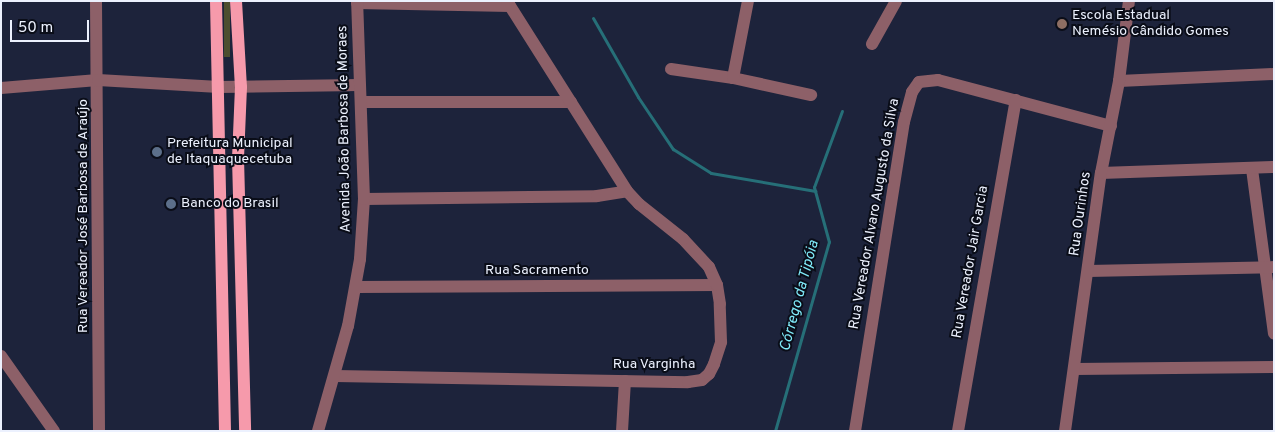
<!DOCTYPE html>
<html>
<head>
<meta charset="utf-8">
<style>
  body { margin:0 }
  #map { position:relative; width:1275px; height:432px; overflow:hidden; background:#1d233b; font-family:Overpass,sans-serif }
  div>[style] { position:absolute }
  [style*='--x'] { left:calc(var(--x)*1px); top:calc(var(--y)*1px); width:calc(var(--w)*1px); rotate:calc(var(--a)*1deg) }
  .green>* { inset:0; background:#4c4e2f; transform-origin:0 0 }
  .stream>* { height:3px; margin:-1.5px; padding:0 1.5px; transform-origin:1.5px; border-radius:1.5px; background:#266f78 }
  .minor>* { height:12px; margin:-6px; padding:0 6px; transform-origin:6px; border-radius:6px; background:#8d6068 }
  .major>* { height:12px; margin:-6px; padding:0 6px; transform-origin:6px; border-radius:6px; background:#f69aab }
  .dots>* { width:14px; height:14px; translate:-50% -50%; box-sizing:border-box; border:2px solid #0a0d18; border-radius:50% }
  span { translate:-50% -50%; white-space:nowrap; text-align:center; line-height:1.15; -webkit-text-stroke:4px #0a0d18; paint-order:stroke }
  .poi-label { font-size:14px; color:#ecf1fe }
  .left { translate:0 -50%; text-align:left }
  .street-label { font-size:14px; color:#ecf1fe }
  .water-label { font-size:15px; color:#80ebfa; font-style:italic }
  .frame { position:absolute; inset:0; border:2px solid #ecf1fe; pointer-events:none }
  .scale { position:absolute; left:10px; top:20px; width:79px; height:22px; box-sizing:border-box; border:2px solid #ecf1fe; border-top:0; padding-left:6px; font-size:15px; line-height:18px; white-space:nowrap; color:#ecf1fe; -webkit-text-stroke:4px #0a0d18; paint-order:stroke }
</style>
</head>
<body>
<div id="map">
  <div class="green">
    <i style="left:224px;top:1px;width:6px;height:56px"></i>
  </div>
  <div class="stream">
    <i style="--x:593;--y:18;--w:91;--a:60.3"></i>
    <i style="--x:638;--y:97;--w:63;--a:56.1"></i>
    <i style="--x:673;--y:149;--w:45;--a:32.3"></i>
    <i style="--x:711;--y:173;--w:106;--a:9.8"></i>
    <i style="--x:775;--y:431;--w:197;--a:-74.1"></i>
    <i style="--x:829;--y:242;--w:57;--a:-105.3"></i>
    <i style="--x:814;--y:187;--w:81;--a:-69.8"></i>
  </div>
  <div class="minor">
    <i style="--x:96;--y:1;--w:430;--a:89.6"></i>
    <i style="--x:357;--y:3;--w:153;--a:1.1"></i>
    <i style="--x:872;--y:44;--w:49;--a:-60.8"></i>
    <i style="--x:671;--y:69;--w:63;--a:8.3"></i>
    <i style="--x:733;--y:78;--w:80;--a:12.3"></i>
    <i style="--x:733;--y:78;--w:78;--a:-79"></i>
    <i style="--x:1119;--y:81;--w:155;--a:-2.6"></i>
    <i style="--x:1;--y:88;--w:97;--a:-4.7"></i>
    <i style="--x:98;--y:80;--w:121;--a:3.3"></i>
    <i style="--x:219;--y:87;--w:140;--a:-0.8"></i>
    <i style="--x:361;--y:102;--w:210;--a:0"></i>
    <i style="--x:1252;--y:169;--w:166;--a:82.4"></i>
    <i style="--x:1101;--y:173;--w:173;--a:-2"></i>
    <i style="--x:364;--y:199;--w:233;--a:-0.7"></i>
    <i style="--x:597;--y:196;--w:30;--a:-9"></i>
    <i style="--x:1088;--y:271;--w:186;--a:-1.2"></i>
    <i style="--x:356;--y:287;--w:361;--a:-0.3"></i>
    <i style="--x:1;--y:356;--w:92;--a:54.8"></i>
    <i style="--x:1075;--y:369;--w:199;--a:-0.6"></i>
    <i style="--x:335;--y:376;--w:353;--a:1"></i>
    <i style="--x:688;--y:382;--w:14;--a:-8"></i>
    <i style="--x:702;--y:380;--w:9;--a:-41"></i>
    <i style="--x:709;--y:374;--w:11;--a:-63"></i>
    <i style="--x:714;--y:364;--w:23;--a:-72"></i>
    <i style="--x:721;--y:342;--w:38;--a:-92"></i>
    <i style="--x:720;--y:304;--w:19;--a:-99"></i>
    <i style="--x:717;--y:285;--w:20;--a:-114"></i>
    <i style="--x:709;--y:267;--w:38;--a:-133"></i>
    <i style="--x:683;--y:239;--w:56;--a:-141.5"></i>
    <i style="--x:639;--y:204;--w:18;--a:-133"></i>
    <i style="--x:627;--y:191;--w:225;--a:-122.3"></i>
    <i style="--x:318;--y:431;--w:109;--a:-74.1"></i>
    <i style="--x:348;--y:326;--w:68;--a:-79.8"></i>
    <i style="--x:360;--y:259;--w:60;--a:-86.2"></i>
    <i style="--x:364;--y:199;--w:198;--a:-92"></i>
    <i style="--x:622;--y:431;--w:50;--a:-86.6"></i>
    <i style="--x:855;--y:431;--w:313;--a:-81"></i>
    <i style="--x:904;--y:122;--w:31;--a:-75"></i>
    <i style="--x:912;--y:92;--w:12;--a:-55"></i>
    <i style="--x:919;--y:82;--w:19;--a:-6"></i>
    <i style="--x:938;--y:80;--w:179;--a:14.9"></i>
    <i style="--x:958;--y:431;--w:336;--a:-80.1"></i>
    <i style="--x:1065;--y:431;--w:260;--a:-82.1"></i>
    <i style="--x:1101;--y:173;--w:94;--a:-78.9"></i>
    <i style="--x:1119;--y:81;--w:81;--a:-82.9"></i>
  </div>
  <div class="major">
    <i style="--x:216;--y:1;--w:430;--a:88.8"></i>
    <i style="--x:236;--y:1;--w:86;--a:86.7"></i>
    <i style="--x:241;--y:87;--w:71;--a:92.4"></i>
    <i style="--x:238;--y:158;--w:273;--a:88.5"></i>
  </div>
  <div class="dots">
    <i style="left:1062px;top:24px;background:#8d6e63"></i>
    <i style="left:157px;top:152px;background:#5c6f8a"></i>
    <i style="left:171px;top:204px;background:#5c6f8a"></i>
  </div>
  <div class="poi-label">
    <span class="left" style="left:1072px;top:24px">Escola Estadual<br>Nemésio Cândido Gomes</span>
    <span class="left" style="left:167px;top:152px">Prefeitura Municipal<br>de Itaquaquecetuba</span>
    <span class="left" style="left:181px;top:204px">Banco do Brasil</span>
  </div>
  <div class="street-label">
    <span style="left:345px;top:129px;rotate:-91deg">Avenida João Barbosa de Moraes</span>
    <span style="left:875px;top:214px;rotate:-80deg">Rua Vereador Alvaro Augusto da Silva</span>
    <span style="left:1081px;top:214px;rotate:-82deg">Rua Ourinhos</span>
    <span style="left:84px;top:216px;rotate:-90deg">Rua Vereador José Barbosa de Araújo</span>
    <span style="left:971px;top:262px;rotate:-80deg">Rua Vereador Jair Garcia</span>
    <span style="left:537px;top:271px">Rua Sacramento</span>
    <span style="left:654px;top:365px">Rua Varginha</span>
  </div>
  <div class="water-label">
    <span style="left:800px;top:296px;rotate:-75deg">Córrego da Tipóia</span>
  </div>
  <div class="frame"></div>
  <div class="scale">50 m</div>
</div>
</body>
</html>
